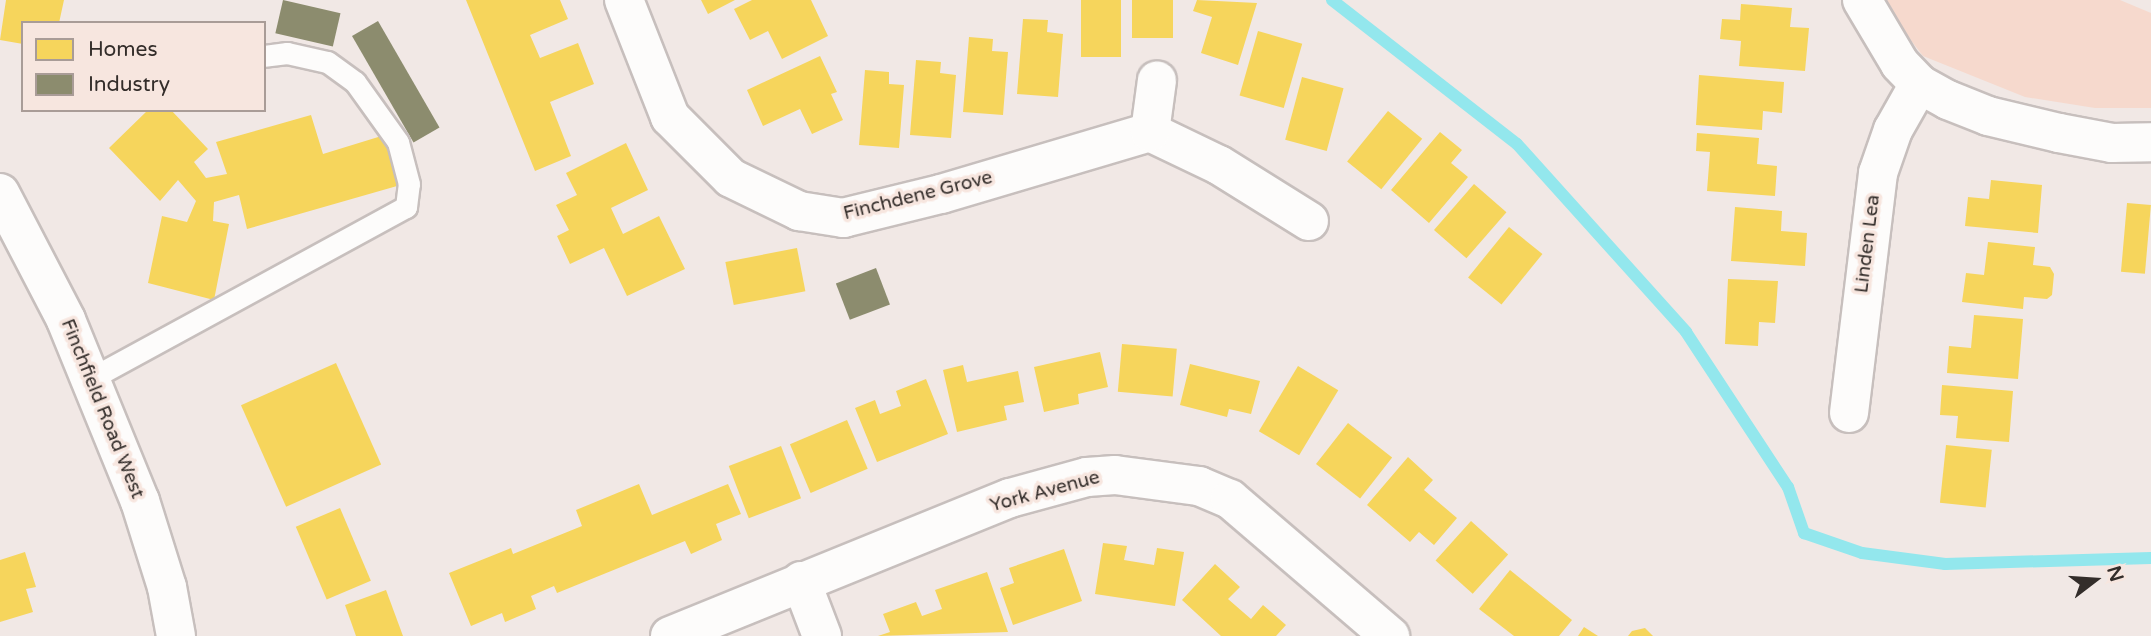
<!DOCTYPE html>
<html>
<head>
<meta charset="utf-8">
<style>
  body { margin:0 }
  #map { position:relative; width:2151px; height:636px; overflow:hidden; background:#f1e8e5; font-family:"Varela Round",sans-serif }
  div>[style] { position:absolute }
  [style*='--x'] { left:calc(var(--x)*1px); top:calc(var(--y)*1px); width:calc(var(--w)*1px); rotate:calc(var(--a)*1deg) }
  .green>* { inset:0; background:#f6d9cd }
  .homes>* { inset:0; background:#f6d55c; transform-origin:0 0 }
  .industry>* { inset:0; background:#8c8c6e; transform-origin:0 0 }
  .stream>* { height:12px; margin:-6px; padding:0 6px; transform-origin:6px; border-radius:6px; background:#93e7ed }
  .roads { filter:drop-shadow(2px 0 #c7bfbd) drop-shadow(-2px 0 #c7bfbd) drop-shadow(0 2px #c7bfbd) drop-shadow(0 -2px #c7bfbd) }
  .lane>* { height:21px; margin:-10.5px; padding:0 10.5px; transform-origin:10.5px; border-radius:10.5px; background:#fdfcfb }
  .street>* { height:38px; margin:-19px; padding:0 19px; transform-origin:19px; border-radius:19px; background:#fdfcfb }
  .secondary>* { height:38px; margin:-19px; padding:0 19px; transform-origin:19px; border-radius:19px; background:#fdfcfb }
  span { translate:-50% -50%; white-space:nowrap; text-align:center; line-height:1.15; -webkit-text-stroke:7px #f7e6df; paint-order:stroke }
  .street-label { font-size:19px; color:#332d2a }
  .legend { position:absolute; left:21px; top:21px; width:245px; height:91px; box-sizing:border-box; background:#f7e6df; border:2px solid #a99c97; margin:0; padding:9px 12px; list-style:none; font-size:21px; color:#332d2a }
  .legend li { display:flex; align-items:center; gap:14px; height:35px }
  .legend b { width:35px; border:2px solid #a99c97 }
  .north { position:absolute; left:2060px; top:545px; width:70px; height:70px; -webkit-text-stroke:5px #f7e6df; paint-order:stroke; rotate:73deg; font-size:19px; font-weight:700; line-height:28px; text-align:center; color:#332d2a }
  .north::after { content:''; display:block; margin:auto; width:24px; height:32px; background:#332d2a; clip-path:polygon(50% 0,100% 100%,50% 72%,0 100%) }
</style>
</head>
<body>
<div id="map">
  <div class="green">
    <i style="clip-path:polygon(1885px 0,2120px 0,2151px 13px,2151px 108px,2095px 108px,2025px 97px,1923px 56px,1889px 12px)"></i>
  </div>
  <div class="homes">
    <i style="clip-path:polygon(6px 0,64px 0,59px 23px,23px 23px,23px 44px,0 40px)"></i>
    <i style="clip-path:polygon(466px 0,560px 0,568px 19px,530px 35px,540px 58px,578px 43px,594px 84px,550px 102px,571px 156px,535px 171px)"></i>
    <i style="clip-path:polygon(701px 0,735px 0,708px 14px)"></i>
    <i style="clip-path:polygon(752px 0,811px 0,828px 36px,782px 59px,768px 31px,750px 40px,734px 9px)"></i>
    <i style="left:1081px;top:0;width:40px;height:57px"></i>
    <i style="left:1132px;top:0;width:41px;height:38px"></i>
    <i style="clip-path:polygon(1197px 0,1257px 3px,1238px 65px,1201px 53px,1212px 17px,1193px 11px)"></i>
    <i style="clip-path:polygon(1741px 4px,1792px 8px,1790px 27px,1809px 28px,1805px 71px,1739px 66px,1741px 41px,1720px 39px,1722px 19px,1740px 20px)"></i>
    <i style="clip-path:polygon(1023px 19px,1048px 20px,1047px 32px,1063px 34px,1058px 97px,1017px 94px)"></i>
    <i style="left:1258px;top:31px;width:46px;height:67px;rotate:16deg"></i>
    <i style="clip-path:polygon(969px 37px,993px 39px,992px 51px,1008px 52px,1003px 115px,963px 112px)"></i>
    <i style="clip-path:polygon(820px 56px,837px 92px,831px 94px,843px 120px,812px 134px,800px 109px,763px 126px,747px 90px)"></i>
    <i style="clip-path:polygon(916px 60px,941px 62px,940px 73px,956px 75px,951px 138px,910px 135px)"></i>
    <i style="clip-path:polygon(865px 70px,889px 72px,889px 84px,904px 85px,899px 148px,859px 145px)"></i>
    <i style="clip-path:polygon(1699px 75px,1784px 82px,1782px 113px,1763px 111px,1762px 130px,1696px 125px)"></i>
    <i style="left:1302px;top:77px;width:43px;height:65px;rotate:15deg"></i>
    <i style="clip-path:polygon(148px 110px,171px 110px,208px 149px,194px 162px,206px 178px,227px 174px,216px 142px,311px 115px,323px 154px,388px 134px,404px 184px,247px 229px,239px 195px,214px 202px,213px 221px,229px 224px,214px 300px,148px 283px,162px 216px,187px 222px,196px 201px,178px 180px,160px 201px,109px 148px)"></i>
    <i style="left:1388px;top:111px;width:44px;height:65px;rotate:39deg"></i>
    <i style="clip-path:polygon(1440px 132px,1462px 150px,1451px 163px,1468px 177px,1429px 223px,1391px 190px)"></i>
    <i style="clip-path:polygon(1697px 133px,1759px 138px,1757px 164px,1777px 166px,1775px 196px,1707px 191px,1710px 152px,1696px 151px)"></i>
    <i style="clip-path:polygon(626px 143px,648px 190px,611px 208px,623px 234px,659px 216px,685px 269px,627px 296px,604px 248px,570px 264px,557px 236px,569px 230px,556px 205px,577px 195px,566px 173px)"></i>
    <i style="clip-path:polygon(1991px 180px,2042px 185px,2038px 233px,1965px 226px,1968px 197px,1989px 199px)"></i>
    <i style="left:1474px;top:184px;width:43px;height:61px;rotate:41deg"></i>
    <i style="left:2127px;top:203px;width:24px;height:69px;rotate:5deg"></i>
    <i style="clip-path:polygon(1735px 207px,1782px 211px,1781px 231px,1807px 233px,1805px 266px,1731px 261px)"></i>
    <i style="left:1509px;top:227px;width:43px;height:65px;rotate:39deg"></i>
    <i style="clip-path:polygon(1988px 242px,2035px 247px,2033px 265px,2050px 267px,2054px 274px,2052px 295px,2047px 299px,2024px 297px,2023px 309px,1962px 302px,1966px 273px,1984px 275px)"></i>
    <i style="left:797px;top:248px;width:44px;height:73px;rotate:79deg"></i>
    <i style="clip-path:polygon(1728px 279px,1778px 281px,1775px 323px,1759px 322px,1758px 346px,1725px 344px)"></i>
    <i style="clip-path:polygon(1974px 315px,2023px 319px,2018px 379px,1947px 373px,1949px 346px,1971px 348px)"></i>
    <i style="left:1122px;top:344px;width:55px;height:48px;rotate:5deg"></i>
    <i style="clip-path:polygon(1100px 352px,1108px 387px,1078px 394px,1079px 404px,1044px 412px,1034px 367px)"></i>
    <i style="left:336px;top:363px;width:111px;height:104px;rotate:66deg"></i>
    <i style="clip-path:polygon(1190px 364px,1260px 381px,1251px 414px,1229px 409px,1227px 417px,1180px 405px)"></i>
    <i style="clip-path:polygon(963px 365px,967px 382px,1018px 371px,1024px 402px,1004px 406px,1007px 420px,957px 432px,943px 370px)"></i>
    <i style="left:1298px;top:366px;width:47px;height:76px;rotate:31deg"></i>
    <i style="clip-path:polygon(926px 379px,948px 434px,877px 462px,855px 408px,875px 400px,880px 414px,901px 406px,896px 391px)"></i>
    <i style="clip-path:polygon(1942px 385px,2013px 391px,2009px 442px,1956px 438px,1958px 416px,1940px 415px)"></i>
    <i style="left:847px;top:420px;width:53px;height:62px;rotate:67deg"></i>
    <i style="left:1348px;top:423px;width:56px;height:52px;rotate:38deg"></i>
    <i style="left:1946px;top:445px;width:46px;height:58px;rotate:6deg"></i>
    <i style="left:781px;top:446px;width:56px;height:56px;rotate:69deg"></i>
    <i style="clip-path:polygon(1408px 457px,1433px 480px,1424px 490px,1457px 518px,1434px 545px,1419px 532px,1410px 542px,1367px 505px)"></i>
    <i style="clip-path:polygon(639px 484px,652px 515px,728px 484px,741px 514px,716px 524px,722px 540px,691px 554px,685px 541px,557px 593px,554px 586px,531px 596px,536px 609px,505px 622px,502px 613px,471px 626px,449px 573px,511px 548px,513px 554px,582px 526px,576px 510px)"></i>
    <i style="left:340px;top:508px;width:79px;height:48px;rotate:67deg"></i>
    <i style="left:1471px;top:521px;width:50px;height:53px;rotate:42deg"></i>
    <i style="clip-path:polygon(1103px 543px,1127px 546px,1124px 560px,1154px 565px,1157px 548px,1184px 552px,1175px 606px,1095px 594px)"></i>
    <i style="clip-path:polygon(1064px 549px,1082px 601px,1013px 625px,1000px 588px,1014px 583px,1009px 568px)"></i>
    <i style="clip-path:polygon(25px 552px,36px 587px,26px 589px,33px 612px,0 622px,0 560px)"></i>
    <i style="clip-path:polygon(1215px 564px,1240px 587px,1228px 599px,1251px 619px,1263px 605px,1286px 625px,1276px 636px,1221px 636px,1182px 600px)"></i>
    <i style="clip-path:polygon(1510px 570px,1572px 620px,1559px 636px,1514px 636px,1479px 609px)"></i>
    <i style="clip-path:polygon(987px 572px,1008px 632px,878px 636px,890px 632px,883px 614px,916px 602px,922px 616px,942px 609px,935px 590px)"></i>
    <i style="clip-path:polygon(386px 590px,403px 636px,356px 636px,345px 605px)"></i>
    <i style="clip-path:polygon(1584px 627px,1598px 636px,1578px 636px)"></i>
    <i style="clip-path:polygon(1645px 628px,1653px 636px,1628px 636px,1632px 631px)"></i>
  </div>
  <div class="industry">
    <i style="left:283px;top:0;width:59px;height:34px;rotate:13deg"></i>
    <i style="left:378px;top:21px;width:123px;height:30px;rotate:60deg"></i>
    <i style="left:876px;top:268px;width:39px;height:43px;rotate:69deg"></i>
  </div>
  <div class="stream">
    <i style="--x:1332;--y:0;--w:234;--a:37.9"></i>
    <i style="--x:1517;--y:144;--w:253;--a:48"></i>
    <i style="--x:1686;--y:332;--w:186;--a:56.7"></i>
    <i style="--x:1788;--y:487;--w:49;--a:70.8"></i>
    <i style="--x:1804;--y:533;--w:61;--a:19"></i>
    <i style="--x:1862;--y:553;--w:84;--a:7.5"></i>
    <i style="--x:1945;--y:564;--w:206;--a:-1.7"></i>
  </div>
  <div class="roads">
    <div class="lane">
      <i style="--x:90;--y:379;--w:360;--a:-28.6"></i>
      <i style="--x:406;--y:207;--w:23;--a:-83"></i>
      <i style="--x:409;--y:184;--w:43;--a:-104.7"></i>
      <i style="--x:398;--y:142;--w:74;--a:-125.6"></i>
      <i style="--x:355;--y:82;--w:34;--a:-144"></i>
      <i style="--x:327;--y:62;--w:41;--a:-167.3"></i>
      <i style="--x:287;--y:53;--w:23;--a:173"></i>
    </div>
    <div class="street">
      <i style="--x:624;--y:0;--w:126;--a:68.5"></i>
      <i style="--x:670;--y:117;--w:86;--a:45"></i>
      <i style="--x:731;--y:178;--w:76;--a:25.9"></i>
      <i style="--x:799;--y:211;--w:45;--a:9"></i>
      <i style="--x:843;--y:218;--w:101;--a:-13.8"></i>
      <i style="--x:941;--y:194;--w:218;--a:-16.5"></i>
      <i style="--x:1150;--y:132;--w:76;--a:25.6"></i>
      <i style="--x:1219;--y:165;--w:106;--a:31.9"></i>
      <i style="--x:1862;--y:0;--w:74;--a:59.3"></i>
      <i style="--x:1900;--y:64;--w:28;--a:46"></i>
      <i style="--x:1919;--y:84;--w:33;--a:29"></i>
      <i style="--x:1948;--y:100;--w:43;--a:21.8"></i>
      <i style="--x:1988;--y:116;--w:73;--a:13.5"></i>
      <i style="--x:2059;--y:133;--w:54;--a:10.7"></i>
      <i style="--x:2112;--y:143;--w:39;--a:-1"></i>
      <i style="--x:1150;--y:132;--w:52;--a:-82.3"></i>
      <i style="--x:1849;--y:413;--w:242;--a:-83.1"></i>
      <i style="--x:1878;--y:173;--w:46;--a:-70.8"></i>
      <i style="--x:1893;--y:130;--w:53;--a:-60.5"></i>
      <i style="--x:801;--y:581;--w:59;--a:69.1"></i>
      <i style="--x:670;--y:636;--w:367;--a:-22.1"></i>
      <i style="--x:1010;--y:498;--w:80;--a:-15.3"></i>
      <i style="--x:1087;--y:477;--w:28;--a:-4"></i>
      <i style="--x:1115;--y:475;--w:85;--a:7.5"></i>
      <i style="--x:1199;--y:486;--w:34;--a:23"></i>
      <i style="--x:1230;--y:499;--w:211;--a:40.6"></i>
    </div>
    <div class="secondary">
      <i style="--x:0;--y:193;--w:143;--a:62.5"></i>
      <i style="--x:66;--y:320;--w:196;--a:67.8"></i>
      <i style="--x:140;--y:501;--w:90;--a:72.6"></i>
      <i style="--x:167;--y:587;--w:50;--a:79.6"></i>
    </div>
  </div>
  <div class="street-label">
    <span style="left:918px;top:196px;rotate:-14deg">Finchdene Grove</span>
    <span style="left:1868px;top:244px;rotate:-83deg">Linden Lea</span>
    <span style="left:102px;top:409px;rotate:68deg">Finchfield Road West</span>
    <span style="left:1045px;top:492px;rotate:-15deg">York Avenue</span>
  </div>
  <ul class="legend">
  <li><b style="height:19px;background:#f6d55c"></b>Homes</li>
  <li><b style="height:19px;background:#8c8c6e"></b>Industry</li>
  </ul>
  <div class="north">N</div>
</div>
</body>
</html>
